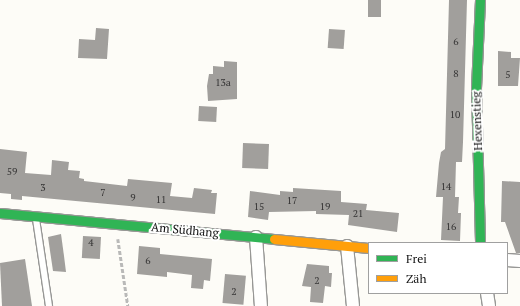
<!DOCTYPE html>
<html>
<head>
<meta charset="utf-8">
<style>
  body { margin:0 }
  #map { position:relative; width:520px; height:306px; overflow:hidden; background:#fdfcf7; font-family:"PT Serif",serif }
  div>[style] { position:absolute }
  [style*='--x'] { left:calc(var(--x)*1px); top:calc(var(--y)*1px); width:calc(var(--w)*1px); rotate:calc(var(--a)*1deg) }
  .building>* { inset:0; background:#a19f9c; transform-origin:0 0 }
  .path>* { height:2.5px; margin-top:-1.25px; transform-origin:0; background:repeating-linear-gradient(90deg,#b9b9b8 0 4px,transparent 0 6px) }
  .roads { filter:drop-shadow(1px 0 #979795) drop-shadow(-1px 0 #979795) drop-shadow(0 1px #979795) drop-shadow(0 -1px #979795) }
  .lane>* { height:6px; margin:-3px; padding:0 3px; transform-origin:3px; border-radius:3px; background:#fffffe }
  .street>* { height:12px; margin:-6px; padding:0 6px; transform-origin:6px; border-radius:6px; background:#fffffe }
  .fast>* { height:9px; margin:-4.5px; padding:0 4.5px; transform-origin:4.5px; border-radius:4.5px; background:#30b455 }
  .slow>* { height:9px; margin:-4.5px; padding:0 4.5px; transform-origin:4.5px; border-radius:4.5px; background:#ff9f0a }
  span { translate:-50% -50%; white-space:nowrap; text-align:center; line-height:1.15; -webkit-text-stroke:4px #fff; paint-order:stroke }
  .number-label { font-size:10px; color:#353434 }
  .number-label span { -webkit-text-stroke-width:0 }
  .street-label { font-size:12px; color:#111 }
  .legend { position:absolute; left:368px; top:242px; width:140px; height:52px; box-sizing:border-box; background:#fff; border:1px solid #a0a0a0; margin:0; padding:5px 7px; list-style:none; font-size:12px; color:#111 }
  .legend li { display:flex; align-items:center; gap:8px; height:20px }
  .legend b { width:20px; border:1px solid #a0a0a0 }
</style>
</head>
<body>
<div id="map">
  <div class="building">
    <i style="left:368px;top:0;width:13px;height:17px"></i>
    <i style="clip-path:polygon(449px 0,467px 0,463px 142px,462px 162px,456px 162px,455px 197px,459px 197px,458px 213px,461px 213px,460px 241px,441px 240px,443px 197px,436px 197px,439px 163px,441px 152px,445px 149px)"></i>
    <i style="clip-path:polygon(96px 28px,109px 29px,107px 59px,78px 58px,79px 39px,95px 40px)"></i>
    <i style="left:329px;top:29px;width:16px;height:19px;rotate:4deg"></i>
    <i style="clip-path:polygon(498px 51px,511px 52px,511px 58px,520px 58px,518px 86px,498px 86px)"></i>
    <i style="clip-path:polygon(224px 61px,237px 62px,237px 99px,208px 101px,207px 86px,209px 74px,213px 74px,213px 66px,224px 67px)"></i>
    <i style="left:199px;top:106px;width:18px;height:15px;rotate:3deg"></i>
    <i style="left:243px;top:143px;width:26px;height:25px;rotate:2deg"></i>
    <i style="clip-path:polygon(0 149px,27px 152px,25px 173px,51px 175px,52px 160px,69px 162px,68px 170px,80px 171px,79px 178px,84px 179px,84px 181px,127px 186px,128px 179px,172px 183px,170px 196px,192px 198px,194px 188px,212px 190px,211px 193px,217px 193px,215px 214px,22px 196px,22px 200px,11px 199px,11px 194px,0 193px)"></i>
    <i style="clip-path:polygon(502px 181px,520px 182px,520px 253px,516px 253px,505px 222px,501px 222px)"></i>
    <i style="clip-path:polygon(293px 188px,341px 191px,341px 202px,367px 204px,366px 210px,399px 213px,397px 232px,348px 225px,349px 215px,316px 214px,316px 211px,269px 212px,268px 220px,248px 217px,250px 191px,280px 195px,280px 191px,293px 192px)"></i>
    <i style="clip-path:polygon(61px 234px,64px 256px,66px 272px,53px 271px,48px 237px)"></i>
    <i style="left:83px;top:236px;width:18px;height:22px;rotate:3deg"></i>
    <i style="clip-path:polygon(139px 246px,160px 248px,160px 254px,212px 259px,210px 281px,204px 280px,203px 289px,191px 288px,192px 275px,167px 272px,167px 277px,137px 274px)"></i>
    <i style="clip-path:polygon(25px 259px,32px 306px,2px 306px,0 263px)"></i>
    <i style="clip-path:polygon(307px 264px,329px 266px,329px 273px,332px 273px,331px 287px,325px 286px,323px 303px,310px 302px,311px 287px,302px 286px)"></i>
    <i style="left:225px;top:274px;width:21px;height:29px;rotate:5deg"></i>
  </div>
  <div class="path">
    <i style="--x:118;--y:239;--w:68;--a:81.5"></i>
  </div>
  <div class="roads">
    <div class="lane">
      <i style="--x:36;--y:219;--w:88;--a:81.5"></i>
    </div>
    <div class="street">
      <i style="--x:256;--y:237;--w:69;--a:85.9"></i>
      <i style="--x:347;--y:246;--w:60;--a:84.3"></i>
      <i style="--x:507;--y:260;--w:13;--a:4"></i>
      <i style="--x:487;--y:293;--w:13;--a:81"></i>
    </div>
    <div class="fast">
      <i style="--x:480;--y:0;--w:88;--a:92.6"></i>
      <i style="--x:476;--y:88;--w:155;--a:88.5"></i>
      <i style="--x:0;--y:213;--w:275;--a:5.4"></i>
    </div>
    <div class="slow">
      <i style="--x:274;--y:239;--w:95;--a:5.4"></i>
    </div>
  </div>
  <div class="number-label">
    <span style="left:456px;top:42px">6</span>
    <span style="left:456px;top:74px">8</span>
    <span style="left:508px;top:75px">5</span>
    <span style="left:223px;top:83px">13a</span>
    <span style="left:455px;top:115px">10</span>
    <span style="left:12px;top:172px">59</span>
    <span style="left:446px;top:187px">14</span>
    <span style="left:43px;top:188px">3</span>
    <span style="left:103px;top:193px">7</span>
    <span style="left:133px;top:198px">9</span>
    <span style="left:161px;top:200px">11</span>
    <span style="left:292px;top:201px">17</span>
    <span style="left:259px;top:207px">15</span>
    <span style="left:325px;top:207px">19</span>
    <span style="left:358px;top:214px">21</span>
    <span style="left:451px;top:227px">16</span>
    <span style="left:91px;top:243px">4</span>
    <span style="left:148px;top:261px">6</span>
    <span style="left:317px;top:281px">2</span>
    <span style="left:234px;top:292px">2</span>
  </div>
  <div class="street-label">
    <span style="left:477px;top:121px;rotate:-92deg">Hexenstieg</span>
    <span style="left:185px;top:230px;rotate:5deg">Am Südhang</span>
  </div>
  <ul class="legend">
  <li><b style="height:5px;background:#30b455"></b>Frei</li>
  <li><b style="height:5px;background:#ff9f0a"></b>Zäh</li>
  </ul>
</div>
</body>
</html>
